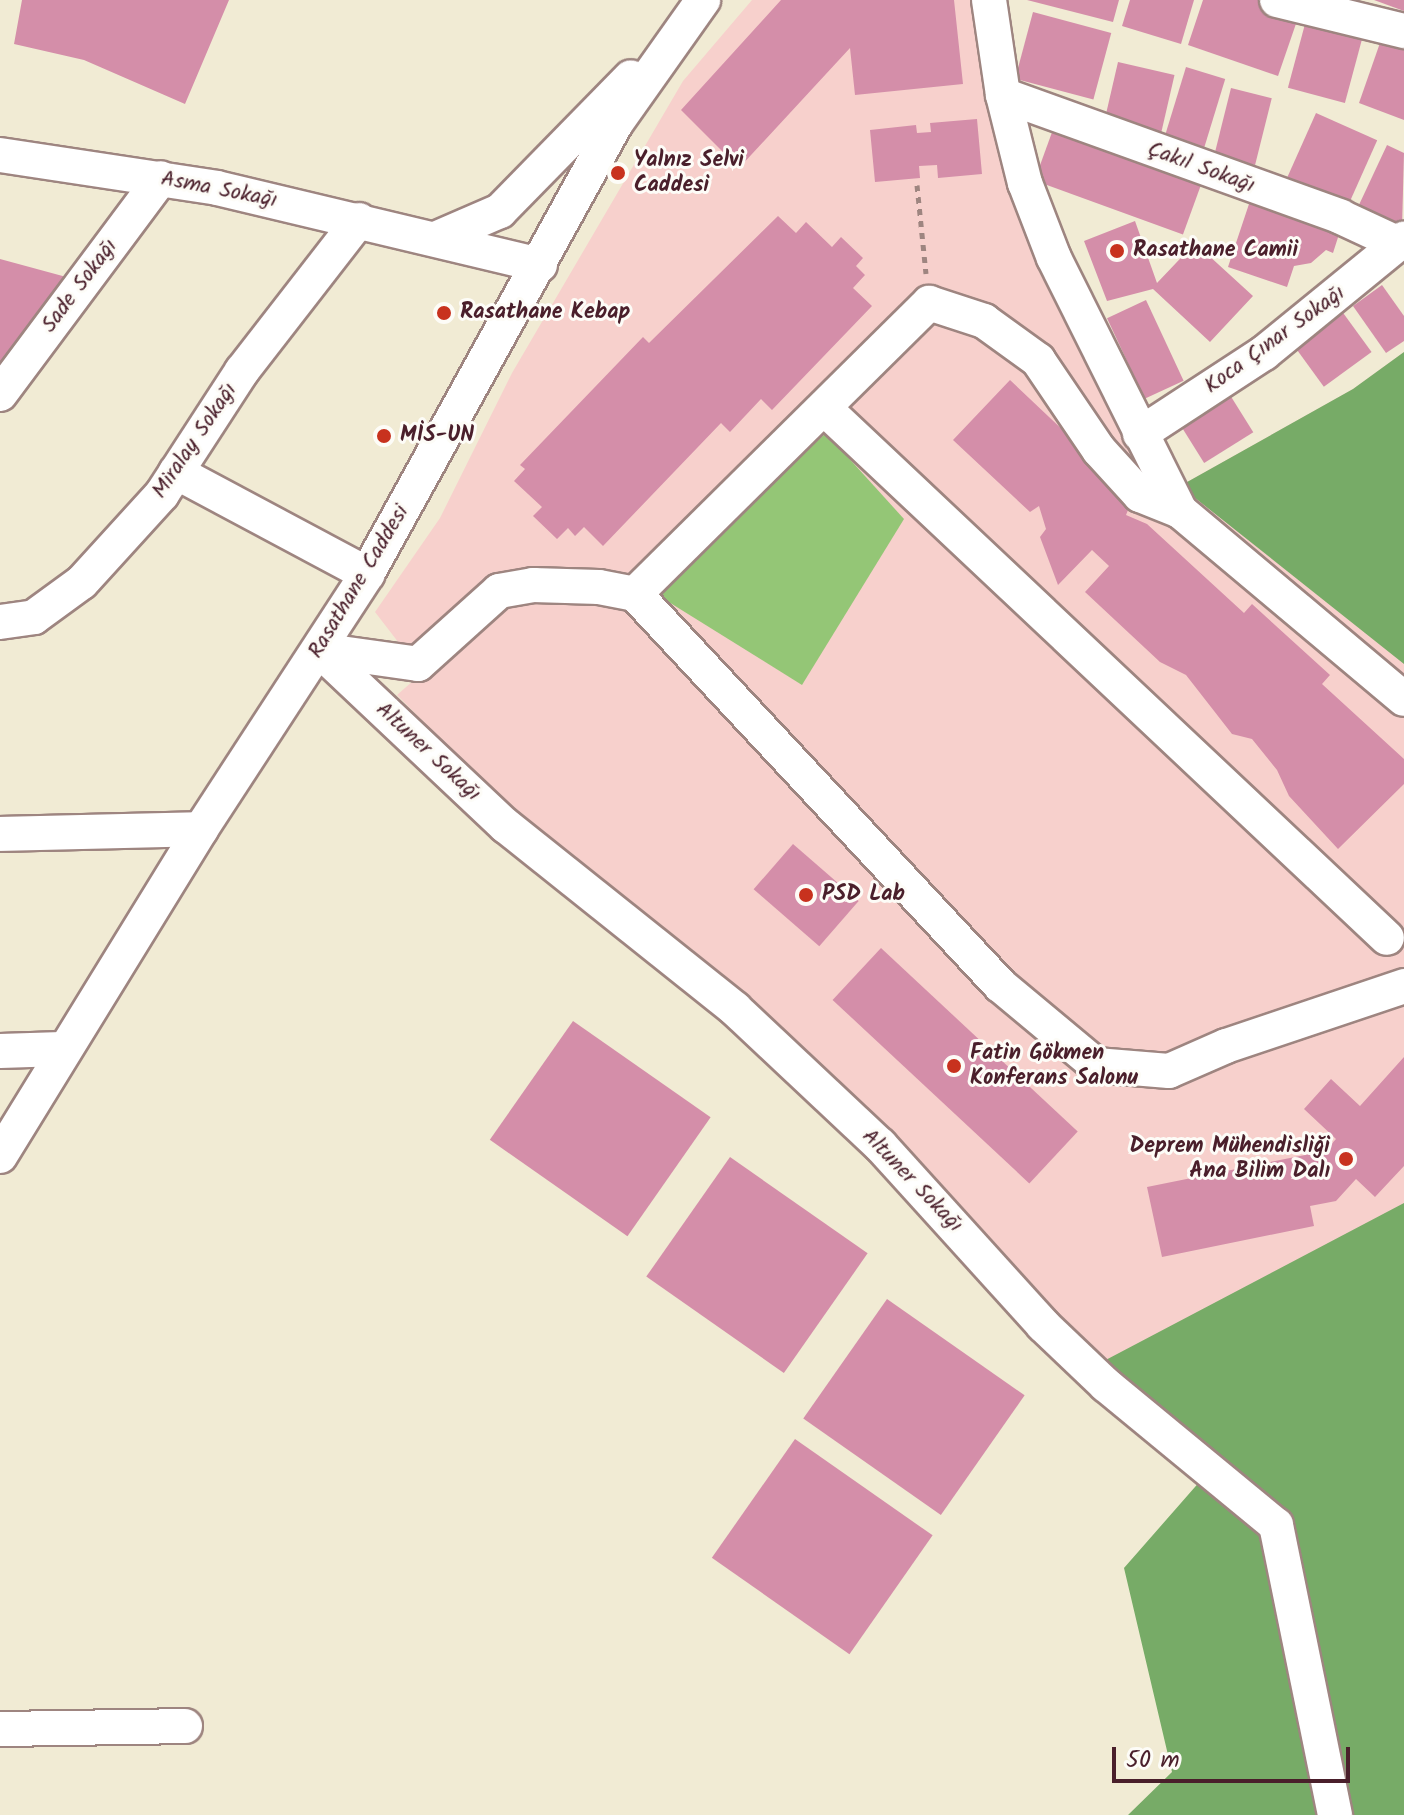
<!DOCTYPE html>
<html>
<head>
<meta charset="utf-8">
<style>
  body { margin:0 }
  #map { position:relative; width:1404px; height:1815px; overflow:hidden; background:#f1ebd4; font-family:Kalam,sans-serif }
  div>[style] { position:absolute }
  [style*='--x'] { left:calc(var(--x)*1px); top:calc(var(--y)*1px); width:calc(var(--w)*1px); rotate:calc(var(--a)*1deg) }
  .built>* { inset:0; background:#f7d0cc }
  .green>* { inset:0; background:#94c676 }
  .forest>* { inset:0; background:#77ab67 }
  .building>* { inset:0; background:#d48ea9; transform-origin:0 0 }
  .path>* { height:5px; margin-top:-2.5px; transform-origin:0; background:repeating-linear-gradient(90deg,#9e8580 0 6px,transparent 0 12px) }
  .roads { filter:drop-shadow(2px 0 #9e8580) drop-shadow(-2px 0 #9e8580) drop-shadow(0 2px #9e8580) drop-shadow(0 -2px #9e8580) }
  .minor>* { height:34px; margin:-17px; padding:0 17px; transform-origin:17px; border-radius:17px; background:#fff }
  .dots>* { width:22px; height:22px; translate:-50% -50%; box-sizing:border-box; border:4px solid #fdfcf7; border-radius:50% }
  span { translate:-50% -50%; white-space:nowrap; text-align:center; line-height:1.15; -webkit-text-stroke:6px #fdfcf7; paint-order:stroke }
  .poi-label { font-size:22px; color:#4a1f2b; font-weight:700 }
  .left { translate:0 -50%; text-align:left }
  .right { translate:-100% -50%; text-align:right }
  .street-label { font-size:22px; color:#4a1f2b }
  .scale { position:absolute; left:1112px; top:1747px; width:238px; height:36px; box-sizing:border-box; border:4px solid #4a1f2b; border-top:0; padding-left:10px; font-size:24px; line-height:28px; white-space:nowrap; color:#4a1f2b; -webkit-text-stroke:6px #fdfcf7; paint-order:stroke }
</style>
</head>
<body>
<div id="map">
  <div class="built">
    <i style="clip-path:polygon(752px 0,1002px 0,1019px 212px,1180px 486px,1353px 389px,1404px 352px,1404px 1815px,1283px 1499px,1100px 1363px,803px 1054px,473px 772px,397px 695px,422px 673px,375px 612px,440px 518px,512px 373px,683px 81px)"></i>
  </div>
  <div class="green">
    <i style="clip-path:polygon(826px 433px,904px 519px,802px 685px,651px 591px)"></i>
  </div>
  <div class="forest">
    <i style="clip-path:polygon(1404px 352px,1404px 664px,1180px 486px,1353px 389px)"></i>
    <i style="clip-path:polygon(1404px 1203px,1404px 1815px,1128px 1815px,1172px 1772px,1124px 1568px,1216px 1463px,1100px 1363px)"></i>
  </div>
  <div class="building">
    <i style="clip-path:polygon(22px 0,229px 0,185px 104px,84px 60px,14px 44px)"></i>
    <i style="clip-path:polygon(781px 0,954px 0,963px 84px,855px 95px,850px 48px,739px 168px,681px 110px)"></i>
    <i style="clip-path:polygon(1027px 0,1119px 0,1113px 22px)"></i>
    <i style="clip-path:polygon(1130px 0,1194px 0,1181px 44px,1122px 26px)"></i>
    <i style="clip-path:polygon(1203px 0,1264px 0,1300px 12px,1278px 76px,1188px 45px)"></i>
    <i style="clip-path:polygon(1374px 0,1404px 0,1404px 11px)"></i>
    <i style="left:1033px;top:12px;width:81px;height:69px;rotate:15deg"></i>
    <i style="left:1305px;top:24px;width:59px;height:66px;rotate:15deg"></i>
    <i style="clip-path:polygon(1381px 40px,1404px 48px,1404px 120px,1359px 103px)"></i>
    <i style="left:1118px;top:62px;width:58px;height:60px;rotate:13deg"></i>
    <i style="left:1186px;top:67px;width:41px;height:73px;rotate:17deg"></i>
    <i style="left:1231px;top:88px;width:42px;height:69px;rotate:14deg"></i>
    <i style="left:1316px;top:113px;width:67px;height:71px;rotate:24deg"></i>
    <i style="clip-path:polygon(977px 119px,982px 174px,938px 178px,937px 165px,919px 166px,920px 178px,875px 182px,870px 130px,916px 125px,917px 133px,931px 132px,930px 123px)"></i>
    <i style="left:1055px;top:124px;width:158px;height:60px;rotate:20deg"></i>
    <i style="clip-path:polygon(1387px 145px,1404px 153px,1402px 228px,1358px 207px)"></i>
    <i style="clip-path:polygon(1251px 198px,1341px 228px,1333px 253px,1326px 250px,1311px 263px,1294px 266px,1287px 287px,1228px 267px)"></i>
    <i style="clip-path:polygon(778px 216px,796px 233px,806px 222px,832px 247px,841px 237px,863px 258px,856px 266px,865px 275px,853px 288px,872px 306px,772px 410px,761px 399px,730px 432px,721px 423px,603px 546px,584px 527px,575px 536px,568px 528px,557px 539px,533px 516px,542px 507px,514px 481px,525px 469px,520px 465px,643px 337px,649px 343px)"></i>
    <i style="clip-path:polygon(1135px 221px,1157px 283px,1195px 243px,1253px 296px,1210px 342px,1153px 289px,1107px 301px,1084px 241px)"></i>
    <i style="clip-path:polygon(0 259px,70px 278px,0 378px)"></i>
    <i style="clip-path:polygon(1382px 285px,1404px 316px,1404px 341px,1386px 353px,1353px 306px)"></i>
    <i style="left:1146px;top:300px;width:89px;height:43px;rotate:65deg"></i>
    <i style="left:1341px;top:310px;width:52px;height:59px;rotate:54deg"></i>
    <i style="clip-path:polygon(1010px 380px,1104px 469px,1130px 505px,1126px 515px,1147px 524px,1244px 613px,1252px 604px,1330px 675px,1322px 684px,1404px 759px,1404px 784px,1338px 849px,1289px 796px,1277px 770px,1252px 739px,1232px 734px,1186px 675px,1160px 662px,1085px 592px,1109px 566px,1092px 550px,1058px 585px,1040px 537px,1046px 529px,1039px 506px,1030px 512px,953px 440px)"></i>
    <i style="left:1230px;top:395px;width:44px;height:58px;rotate:58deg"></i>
    <i style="left:793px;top:844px;width:87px;height:60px;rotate:41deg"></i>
    <i style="left:881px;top:948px;width:269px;height:71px;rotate:43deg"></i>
    <i style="left:573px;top:1021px;width:168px;height:145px;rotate:35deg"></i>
    <i style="clip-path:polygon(1404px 1057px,1404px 1166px,1375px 1197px,1356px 1179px,1336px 1201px,1310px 1206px,1314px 1226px,1162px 1257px,1147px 1187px,1325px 1151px,1336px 1139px,1304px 1109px,1331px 1079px,1360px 1106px)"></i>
    <i style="left:730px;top:1157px;width:168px;height:146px;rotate:35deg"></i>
    <i style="left:887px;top:1299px;width:168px;height:146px;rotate:35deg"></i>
    <i style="left:795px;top:1439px;width:168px;height:145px;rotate:35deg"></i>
  </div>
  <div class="path">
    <i style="--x:917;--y:185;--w:89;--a:84.2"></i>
  </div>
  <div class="roads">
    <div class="minor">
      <i style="--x:989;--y:0;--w:96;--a:81.6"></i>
      <i style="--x:1003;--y:95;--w:91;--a:76"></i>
      <i style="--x:1025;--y:183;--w:80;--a:68.9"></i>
      <i style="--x:1054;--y:258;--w:283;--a:63.5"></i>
      <i style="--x:1180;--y:511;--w:292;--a:40"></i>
      <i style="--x:1277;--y:0;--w:131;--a:13.7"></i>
      <i style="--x:1003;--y:95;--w:359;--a:19.8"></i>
      <i style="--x:1341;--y:217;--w:62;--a:24.9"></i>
      <i style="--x:0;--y:155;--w:219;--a:8.6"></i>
      <i style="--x:217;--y:188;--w:332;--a:13.4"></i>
      <i style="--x:435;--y:239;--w:71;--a:-23.3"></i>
      <i style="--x:500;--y:211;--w:187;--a:-45.6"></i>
      <i style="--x:0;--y:394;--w:269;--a:-53.3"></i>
      <i style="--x:824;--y:408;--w:773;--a:43.27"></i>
      <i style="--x:1140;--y:434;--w:148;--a:-33.2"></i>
      <i style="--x:1264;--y:353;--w:181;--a:-39.2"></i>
      <i style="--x:176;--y:472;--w:217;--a:28.1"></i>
      <i style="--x:635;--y:594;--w:414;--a:-44.7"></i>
      <i style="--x:929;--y:303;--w:58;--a:18.1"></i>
      <i style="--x:984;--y:321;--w:67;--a:35.8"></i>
      <i style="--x:1038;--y:360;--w:109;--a:55.9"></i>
      <i style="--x:1099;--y:450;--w:61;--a:47.7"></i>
      <i style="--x:1140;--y:495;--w:43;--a:21.8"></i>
      <i style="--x:0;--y:622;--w:34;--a:-8"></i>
      <i style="--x:34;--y:617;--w:59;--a:-36.1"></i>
      <i style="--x:82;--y:582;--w:119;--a:-47.7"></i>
      <i style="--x:162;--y:494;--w:147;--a:-57"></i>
      <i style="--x:242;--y:371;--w:191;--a:-52.2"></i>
      <i style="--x:319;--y:650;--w:257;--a:43.3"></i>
      <i style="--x:506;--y:826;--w:293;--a:38.6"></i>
      <i style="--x:735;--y:1009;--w:199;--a:43.2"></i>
      <i style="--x:880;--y:1145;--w:243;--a:47.8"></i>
      <i style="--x:1043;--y:1325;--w:87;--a:43.6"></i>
      <i style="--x:1106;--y:1385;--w:220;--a:39.5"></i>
      <i style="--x:1276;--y:1525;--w:296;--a:78.5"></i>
      <i style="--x:319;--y:650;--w:100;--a:8"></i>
      <i style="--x:418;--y:664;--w:109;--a:-42"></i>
      <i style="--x:499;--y:591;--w:35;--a:-10"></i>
      <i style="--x:533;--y:585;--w:66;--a:1.7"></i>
      <i style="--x:599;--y:587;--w:37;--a:11"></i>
      <i style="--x:635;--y:594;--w:535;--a:46.97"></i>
      <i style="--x:1000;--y:985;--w:125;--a:39.8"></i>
      <i style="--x:1096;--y:1065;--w:73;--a:4.7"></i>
      <i style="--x:1169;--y:1071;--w:62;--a:-23.7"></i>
      <i style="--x:1226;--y:1046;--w:188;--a:-18.6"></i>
      <i style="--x:0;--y:834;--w:201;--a:-1.4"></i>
      <i style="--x:0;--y:1051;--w:62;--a:-1.8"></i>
      <i style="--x:0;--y:1156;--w:384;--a:-58.4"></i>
      <i style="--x:201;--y:829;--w:304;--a:-56.9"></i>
      <i style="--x:367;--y:574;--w:515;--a:-61.1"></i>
      <i style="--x:616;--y:123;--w:151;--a:-54.7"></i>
      <i style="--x:0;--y:1729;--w:185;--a:-0.9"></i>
    </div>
  </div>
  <div class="dots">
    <i style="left:618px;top:173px;background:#c8321e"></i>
    <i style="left:1117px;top:251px;background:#c8321e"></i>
    <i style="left:444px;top:313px;background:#c8321e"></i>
    <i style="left:384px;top:436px;background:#c8321e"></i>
    <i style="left:806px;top:895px;background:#c8321e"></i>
    <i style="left:954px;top:1066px;background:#c8321e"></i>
    <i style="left:1346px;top:1159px;background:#c8321e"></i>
  </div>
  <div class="poi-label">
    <span class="left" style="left:634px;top:173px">Yalnız Selvi<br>Caddesi</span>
    <span class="left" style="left:1133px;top:251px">Rasathane Camii</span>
    <span class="left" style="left:460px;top:313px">Rasathane Kebap</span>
    <span class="left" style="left:400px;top:436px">MİS-UN</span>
    <span class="left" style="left:822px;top:895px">PSD Lab</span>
    <span class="left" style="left:970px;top:1066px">Fatin Gökmen<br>Konferans Salonu</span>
    <span class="right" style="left:1330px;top:1159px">Deprem Mühendisliği<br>Ana Bilim Dalı</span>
  </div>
  <div class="street-label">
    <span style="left:1201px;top:168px;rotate:20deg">Çakıl Sokağı</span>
    <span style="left:219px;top:190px;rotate:11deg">Asma Sokağı</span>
    <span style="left:80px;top:286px;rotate:-53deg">Sade Sokağı</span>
    <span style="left:1275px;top:340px;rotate:-36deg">Koca Çınar Sokağı</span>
    <span style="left:195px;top:441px;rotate:-56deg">Miralay Sokağı</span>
    <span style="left:359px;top:582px;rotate:-59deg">Rasathane Caddesi</span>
    <span style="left:428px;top:752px;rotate:43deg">Altuner Sokağı</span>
    <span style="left:912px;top:1181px;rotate:46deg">Altuner Sokağı</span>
  </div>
  <div class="scale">50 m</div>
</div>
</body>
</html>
